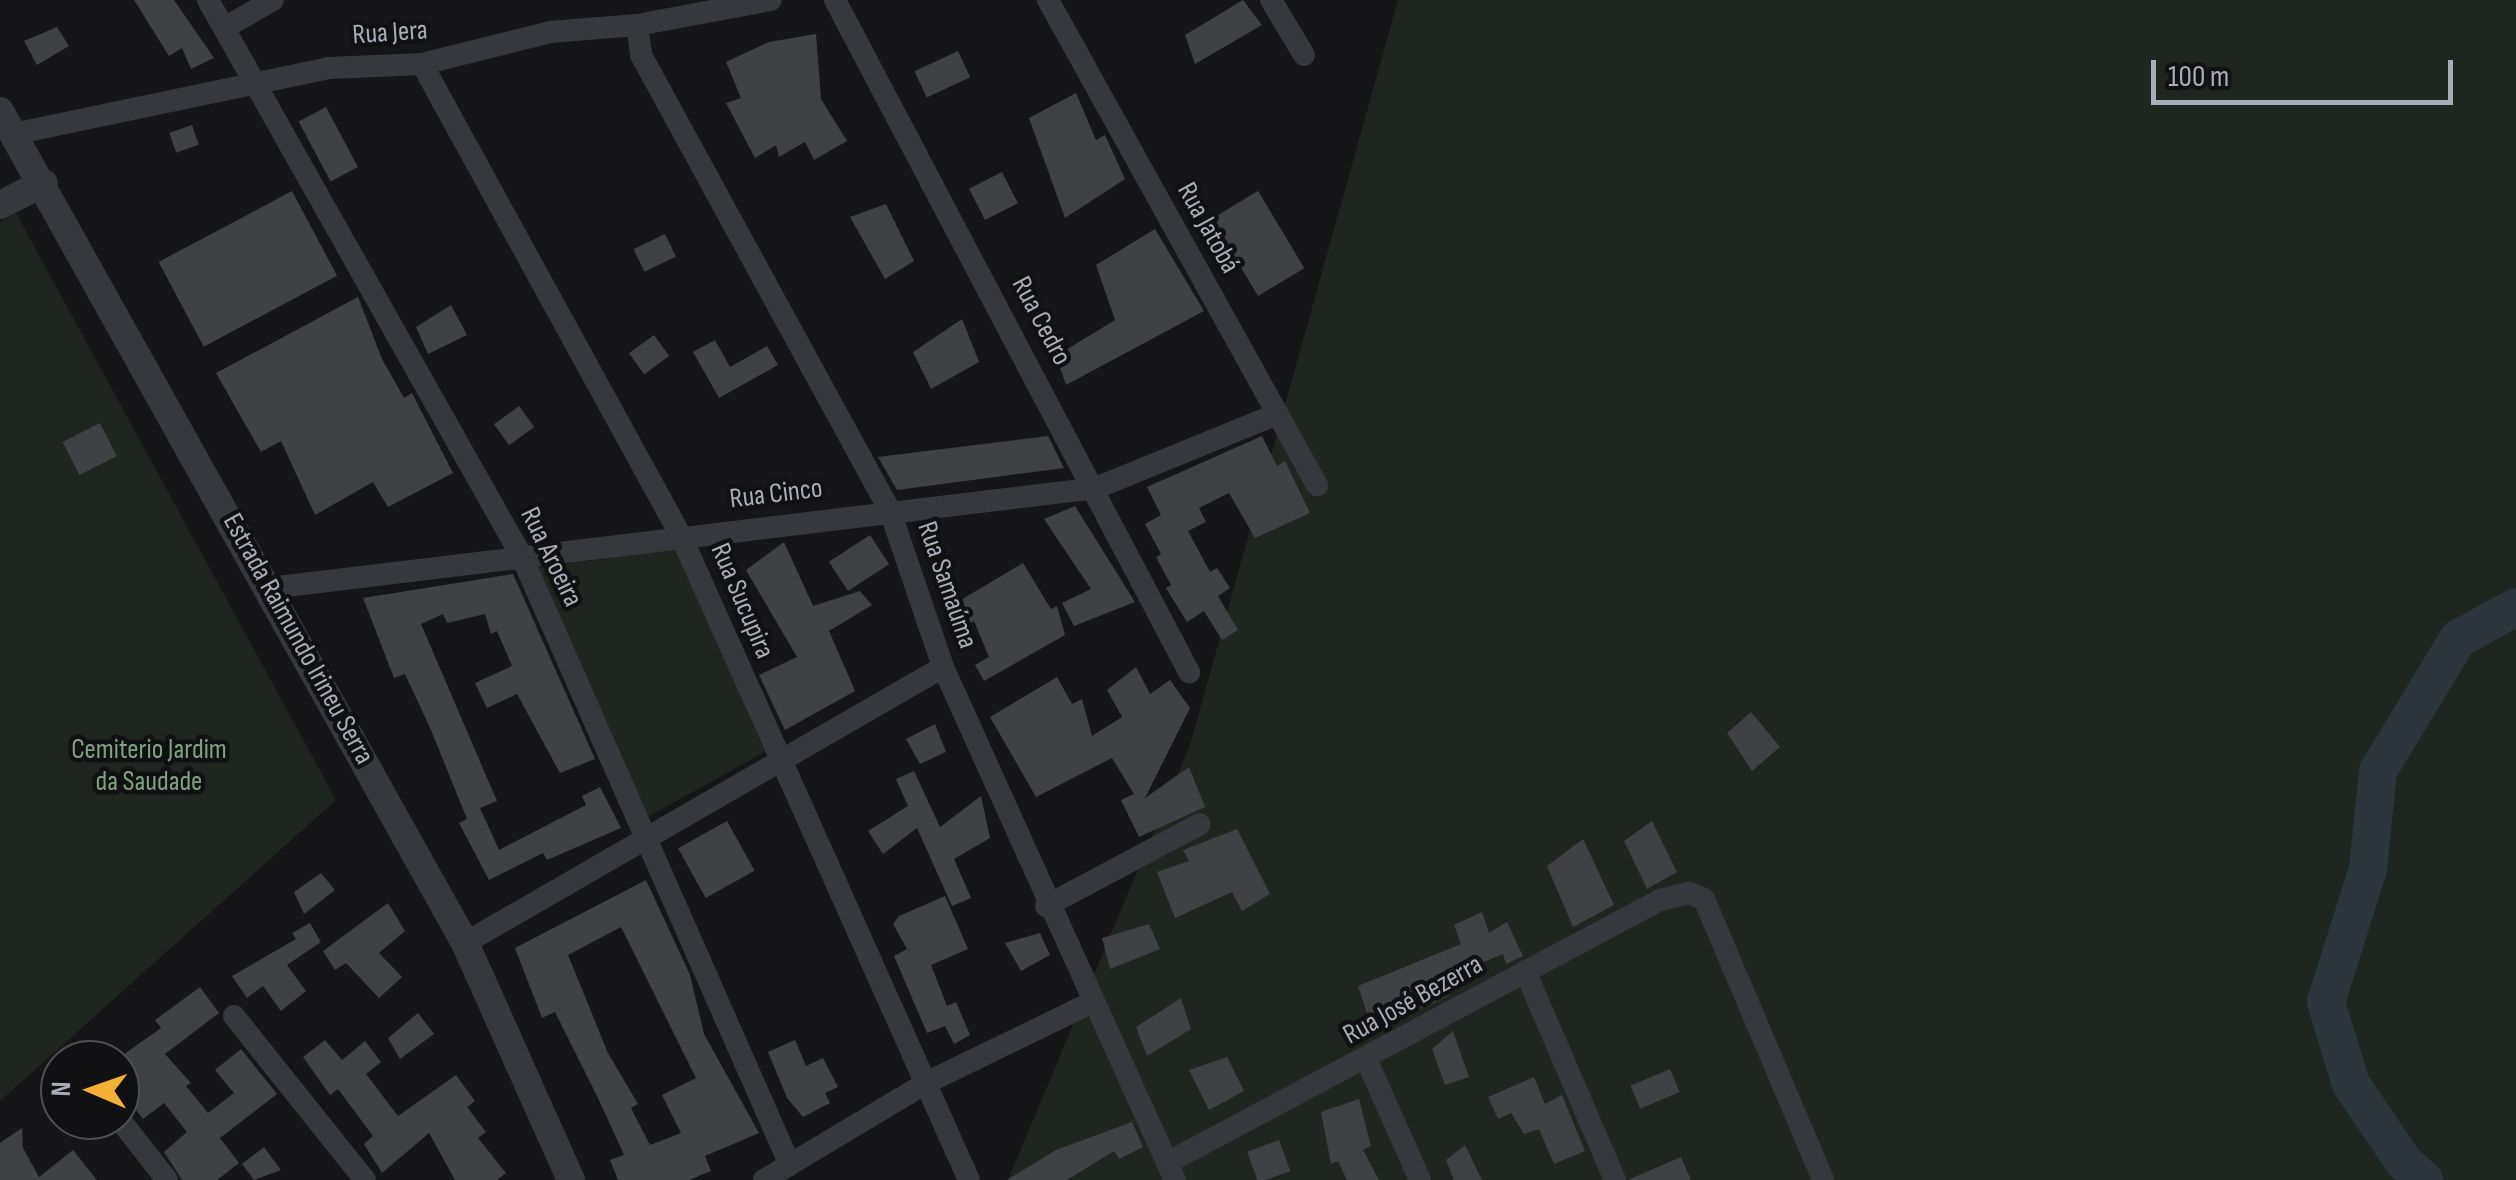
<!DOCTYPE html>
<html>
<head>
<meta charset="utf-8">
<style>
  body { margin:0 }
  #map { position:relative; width:2516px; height:1180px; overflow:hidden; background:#161618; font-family:"Sofia Sans Condensed",sans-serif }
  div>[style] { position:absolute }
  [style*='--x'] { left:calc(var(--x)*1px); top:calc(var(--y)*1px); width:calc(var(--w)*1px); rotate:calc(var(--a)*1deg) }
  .green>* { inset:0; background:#1e261f }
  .river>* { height:38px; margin:-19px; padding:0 19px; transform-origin:19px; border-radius:19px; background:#2c353c }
  .building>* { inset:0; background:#404145; transform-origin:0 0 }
  .minor>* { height:22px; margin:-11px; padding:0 11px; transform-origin:11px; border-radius:11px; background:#37383d }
  .tertiary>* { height:28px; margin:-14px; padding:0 14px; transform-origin:14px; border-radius:14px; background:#37383d }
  span { translate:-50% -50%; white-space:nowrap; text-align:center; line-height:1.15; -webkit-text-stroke:9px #111113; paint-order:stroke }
  .street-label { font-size:28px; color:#a8adb8 }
  .park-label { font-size:28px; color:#7fa381 }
  .north { position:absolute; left:40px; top:1040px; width:100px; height:100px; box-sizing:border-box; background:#111113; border:2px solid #4d4f55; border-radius:50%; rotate:272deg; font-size:28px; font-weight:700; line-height:40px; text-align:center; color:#a8adb8 }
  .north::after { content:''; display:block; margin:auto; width:35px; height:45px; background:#f2b134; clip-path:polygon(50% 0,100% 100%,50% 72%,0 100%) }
  .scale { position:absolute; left:2151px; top:60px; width:302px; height:45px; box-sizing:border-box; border:5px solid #a8adb8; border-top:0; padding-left:12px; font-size:30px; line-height:35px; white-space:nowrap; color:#a8adb8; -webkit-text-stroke:8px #111113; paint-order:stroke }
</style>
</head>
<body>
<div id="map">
  <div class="green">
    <i style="clip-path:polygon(1398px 0,2516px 0,2516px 1180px,1008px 1180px,1190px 745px)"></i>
    <i style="clip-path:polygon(16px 213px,336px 800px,0 1101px,0 222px)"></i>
    <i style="clip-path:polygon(677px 549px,765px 752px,646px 818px,538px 568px)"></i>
  </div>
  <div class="river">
    <i style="--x:2424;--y:1180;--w:28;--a:-138"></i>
    <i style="--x:2403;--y:1161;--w:93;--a:-124"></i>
    <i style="--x:2351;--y:1084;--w:86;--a:-107"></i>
    <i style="--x:2326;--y:1002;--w:139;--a:-72.5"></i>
    <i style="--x:2368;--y:869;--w:99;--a:-84.2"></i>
    <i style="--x:2378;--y:771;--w:154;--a:-58.8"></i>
    <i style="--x:2458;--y:639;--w:66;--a:-28.9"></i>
  </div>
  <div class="building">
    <i style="clip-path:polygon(134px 0,174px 0,214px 58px,191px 69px,182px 48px,169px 56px)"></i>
    <i style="clip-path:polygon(1243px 0,1262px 25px,1195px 64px,1185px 35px)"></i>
    <i style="clip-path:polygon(57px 27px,69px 46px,37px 65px,24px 41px)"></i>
    <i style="clip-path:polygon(816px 34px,821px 99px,847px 141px,814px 160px,805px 142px,779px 157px,776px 145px,755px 158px,726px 103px,741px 98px,726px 62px,769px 42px)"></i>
    <i style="left:958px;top:51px;width:29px;height:48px;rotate:65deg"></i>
    <i style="clip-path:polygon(1076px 93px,1096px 140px,1105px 135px,1125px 179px,1065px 218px,1029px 118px)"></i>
    <i style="left:326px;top:107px;width:68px;height:31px;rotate:62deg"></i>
    <i style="left:192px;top:125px;width:21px;height:24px;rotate:71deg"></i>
    <i style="left:1002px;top:172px;width:35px;height:37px;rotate:63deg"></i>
    <i style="left:292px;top:191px;width:96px;height:151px;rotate:62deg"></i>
    <i style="left:1258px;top:191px;width:90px;height:54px;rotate:59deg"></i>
    <i style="clip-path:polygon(886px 204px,914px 261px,885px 279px,850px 217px)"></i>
    <i style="clip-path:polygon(1155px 229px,1204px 311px,1066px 385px,1056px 356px,1115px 320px,1096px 265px)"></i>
    <i style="left:665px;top:234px;width:25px;height:35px;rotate:64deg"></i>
    <i style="clip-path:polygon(358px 297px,382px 359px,404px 398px,412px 393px,453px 473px,388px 507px,373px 482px,315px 515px,281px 441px,261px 452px,216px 373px)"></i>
    <i style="clip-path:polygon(451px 305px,467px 335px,428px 354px,416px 327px)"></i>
    <i style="clip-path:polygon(962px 319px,979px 362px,931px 389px,913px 352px)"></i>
    <i style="left:654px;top:335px;width:26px;height:31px;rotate:54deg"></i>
    <i style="clip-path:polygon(715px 340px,730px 367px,767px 346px,778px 365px,719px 398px,693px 352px)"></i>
    <i style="left:519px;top:406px;width:26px;height:31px;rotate:54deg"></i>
    <i style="left:100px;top:423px;width:37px;height:42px;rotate:63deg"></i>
    <i style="clip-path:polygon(1048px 436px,1064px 468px,897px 490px,878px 457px)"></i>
    <i style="clip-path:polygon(1262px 436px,1277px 466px,1285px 461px,1310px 513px,1255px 538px,1229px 493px,1199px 508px,1206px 522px,1188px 531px,1210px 572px,1217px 568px,1230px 588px,1218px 596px,1238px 630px,1222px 640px,1204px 611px,1187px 622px,1166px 588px,1171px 585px,1156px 557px,1161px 554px,1145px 524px,1161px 515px,1147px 487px)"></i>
    <i style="clip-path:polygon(1075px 506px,1135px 602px,1074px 626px,1062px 603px,1091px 589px,1044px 519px)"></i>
    <i style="left:870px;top:535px;width:35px;height:49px;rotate:57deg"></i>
    <i style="clip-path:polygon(784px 542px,813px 606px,860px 591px,872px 605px,829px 631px,855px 691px,785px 730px,759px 675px,797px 657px,746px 570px)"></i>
    <i style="clip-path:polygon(1023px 563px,1051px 609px,1057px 606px,1065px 635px,984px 681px,975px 665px,989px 657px,974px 621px,960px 629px,949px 607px)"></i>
    <i style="clip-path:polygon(513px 574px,595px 759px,560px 773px,517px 694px,487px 708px,475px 683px,512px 666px,497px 631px,491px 634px,485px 614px,447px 623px,443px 614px,421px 624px,497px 801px,480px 808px,499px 850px,586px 805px,582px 796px,600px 787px,621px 828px,547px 860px,543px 853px,489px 880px,459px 823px,467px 819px,431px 730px,405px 674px,394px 678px,363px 598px)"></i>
    <i style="clip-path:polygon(1136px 667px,1150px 694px,1170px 680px,1190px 708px,1145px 798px,1189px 767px,1205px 807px,1139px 837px,1121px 800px,1134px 794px,1112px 758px,1036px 797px,990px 717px,1057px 677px,1072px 704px,1082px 699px,1092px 736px,1122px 717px,1107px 690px)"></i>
    <i style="clip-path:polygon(1751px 712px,1780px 747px,1752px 771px,1727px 733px)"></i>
    <i style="clip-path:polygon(935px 724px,946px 752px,920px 764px,906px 739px)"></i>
    <i style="clip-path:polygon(914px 771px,940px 827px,981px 796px,990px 838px,954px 859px,971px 898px,952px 906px,917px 828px,883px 854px,868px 831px,908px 806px,896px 779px)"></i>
    <i style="left:727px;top:821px;width:57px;height:56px;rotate:61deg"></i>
    <i style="clip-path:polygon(1652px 821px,1677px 872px,1647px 889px,1624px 841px)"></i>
    <i style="clip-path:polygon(1237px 829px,1270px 894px,1242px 911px,1232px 892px,1175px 918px,1157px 872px,1189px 861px,1183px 850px)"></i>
    <i style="clip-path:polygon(1583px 839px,1614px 905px,1573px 927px,1547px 866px)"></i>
    <i style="clip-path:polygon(321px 873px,335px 890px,304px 914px,294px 892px)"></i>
    <i style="clip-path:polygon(evenodd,646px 880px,690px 975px,704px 1034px,759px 1133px,705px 1156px,711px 1171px,689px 1180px,618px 1180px,610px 1160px,624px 1155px,598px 1098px,555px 1012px,542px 1018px,515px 948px,646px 880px,621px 927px,696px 1078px,662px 1095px,681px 1133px,650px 1145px,631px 1108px,638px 1104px,608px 1053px,568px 955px,621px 927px)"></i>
    <i style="clip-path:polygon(945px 896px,968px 949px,931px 965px,947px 1006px,956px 1002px,970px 1035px,954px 1044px,945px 1026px,927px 1033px,894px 956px,907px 949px,893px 924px,899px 916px)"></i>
    <i style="clip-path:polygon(388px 903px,405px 931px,379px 953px,402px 977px,379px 998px,346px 963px,335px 970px,323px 951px)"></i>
    <i style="clip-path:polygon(1482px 912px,1489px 933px,1507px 922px,1523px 956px,1506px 964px,1503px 954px,1457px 973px,1461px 986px,1446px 997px,1373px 1031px,1358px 986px,1461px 944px,1454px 925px)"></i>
    <i style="clip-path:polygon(310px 923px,321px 942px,287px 965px,306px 991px,281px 1011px,263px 986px,247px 998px,232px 976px,296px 939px,292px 933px)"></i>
    <i style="clip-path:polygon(1149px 924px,1160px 949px,1110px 969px,1102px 938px)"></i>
    <i style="clip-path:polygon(1040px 933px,1050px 955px,1021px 971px,1005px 943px)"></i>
    <i style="clip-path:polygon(200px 987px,219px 1013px,165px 1054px,191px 1083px,186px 1086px,208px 1113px,234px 1093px,215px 1070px,241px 1049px,277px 1094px,220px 1138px,239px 1163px,217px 1180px,182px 1180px,164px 1152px,187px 1132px,164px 1103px,143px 1119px,123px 1093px,137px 1082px,120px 1057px,161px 1028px,155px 1020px)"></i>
    <i style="clip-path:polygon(1181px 998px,1191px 1029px,1147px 1056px,1136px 1027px)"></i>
    <i style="clip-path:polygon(418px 1013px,434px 1034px,400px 1059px,388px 1038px)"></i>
    <i style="clip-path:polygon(1453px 1031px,1469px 1077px,1445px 1085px,1432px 1049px)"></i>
    <i style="clip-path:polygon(325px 1040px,342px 1060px,365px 1041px,381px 1062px,366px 1074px,398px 1116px,456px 1075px,475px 1101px,467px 1107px,486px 1132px,478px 1138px,506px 1173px,497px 1180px,455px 1180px,429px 1133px,382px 1173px,364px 1144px,373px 1136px,338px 1089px,330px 1095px,303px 1057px)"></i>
    <i style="clip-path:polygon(795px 1040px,806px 1066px,823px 1058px,838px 1087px,825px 1093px,830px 1103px,803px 1117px,787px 1098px,768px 1052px)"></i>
    <i style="clip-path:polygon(1227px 1057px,1244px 1091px,1209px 1110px,1189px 1070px)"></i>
    <i style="left:1670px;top:1069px;width:25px;height:43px;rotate:67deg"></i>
    <i style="clip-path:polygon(1534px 1077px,1545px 1104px,1562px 1095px,1585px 1151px,1554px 1164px,1539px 1129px,1524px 1134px,1511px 1113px,1498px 1119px,1488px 1097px)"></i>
    <i style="clip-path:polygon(1359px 1099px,1371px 1146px,1363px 1150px,1379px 1180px,1347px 1180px,1338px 1161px,1331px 1164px,1321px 1112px)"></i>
    <i style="clip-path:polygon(1132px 1122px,1143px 1147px,1119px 1159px,1114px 1151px,1067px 1180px,1007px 1180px,1056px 1150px)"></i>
    <i style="clip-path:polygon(22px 1128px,23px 1148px,39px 1177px,73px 1150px,97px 1180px,0 1180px,0 1143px)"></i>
    <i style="left:1279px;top:1140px;width:33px;height:34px;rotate:70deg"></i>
    <i style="clip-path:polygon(1465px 1145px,1482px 1180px,1454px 1180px,1446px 1160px)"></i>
    <i style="clip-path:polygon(264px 1147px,281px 1170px,254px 1180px,242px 1164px)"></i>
    <i style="clip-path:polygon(1681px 1157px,1691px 1180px,1630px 1180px,1630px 1179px)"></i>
  </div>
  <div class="minor">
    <i style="--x:208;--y:0;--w:639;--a:60.59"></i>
    <i style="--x:522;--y:557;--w:664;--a:66.21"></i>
    <i style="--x:835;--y:0;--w:760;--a:62.22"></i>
    <i style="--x:1048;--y:0;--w:555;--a:60.99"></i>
    <i style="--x:1271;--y:0;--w:64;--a:59"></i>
    <i style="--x:637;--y:25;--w:30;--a:82"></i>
    <i style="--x:641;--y:55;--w:520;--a:61.36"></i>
    <i style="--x:890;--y:511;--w:165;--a:71.2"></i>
    <i style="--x:943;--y:667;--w:563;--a:65.67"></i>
    <i style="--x:224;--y:28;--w:56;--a:-29.7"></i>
    <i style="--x:422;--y:64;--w:538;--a:61.25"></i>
    <i style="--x:681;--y:536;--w:705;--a:65.91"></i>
    <i style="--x:13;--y:134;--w:322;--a:-11.8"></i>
    <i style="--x:328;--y:68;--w:94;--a:-2.4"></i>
    <i style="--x:422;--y:64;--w:132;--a:-14"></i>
    <i style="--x:550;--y:32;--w:87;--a:-4.6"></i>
    <i style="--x:637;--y:25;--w:136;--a:-10.6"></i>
    <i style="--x:270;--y:588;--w:832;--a:-6.9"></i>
    <i style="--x:1096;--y:488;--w:196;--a:-22.2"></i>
    <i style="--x:1046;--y:906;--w:174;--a:-28"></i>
    <i style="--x:465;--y:943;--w:552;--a:-30"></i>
    <i style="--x:1525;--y:971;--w:228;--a:66.7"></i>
    <i style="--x:234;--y:1016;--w:210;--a:51.4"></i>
    <i style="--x:1367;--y:1061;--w:130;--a:66"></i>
    <i style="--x:120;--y:1120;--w:76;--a:51.9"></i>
    <i style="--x:1167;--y:1163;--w:559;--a:-28.08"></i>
    <i style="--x:1660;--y:900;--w:30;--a:-14"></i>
    <i style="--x:1689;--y:893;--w:16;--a:22"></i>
    <i style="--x:1704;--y:899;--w:305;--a:67"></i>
    <i style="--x:764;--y:1180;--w:191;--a:-30.9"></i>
    <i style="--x:928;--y:1082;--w:181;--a:-25.9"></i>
  </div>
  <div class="tertiary">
    <i style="--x:0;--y:111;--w:953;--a:60.8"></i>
    <i style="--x:465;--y:943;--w:260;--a:65.9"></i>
    <i style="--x:0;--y:205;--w:49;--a:-26.6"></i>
  </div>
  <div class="street-label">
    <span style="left:390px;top:33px;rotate:-4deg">Rua Jera</span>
    <span style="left:1208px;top:228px;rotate:61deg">Rua Jatobá</span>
    <span style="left:1041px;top:321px;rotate:62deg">Rua Cedro</span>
    <span style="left:776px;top:494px;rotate:-7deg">Rua Cinco</span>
    <span style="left:551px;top:557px;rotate:64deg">Rua Aroeira</span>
    <span style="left:947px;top:585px;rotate:71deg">Rua Samaúma</span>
    <span style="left:742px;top:601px;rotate:67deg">Rua Sucupira</span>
    <span style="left:298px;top:639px;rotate:61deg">Estrada Raimundo Irineu Serra</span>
    <span style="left:1413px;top:1000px;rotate:-29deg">Rua José Bezerra</span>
  </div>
  <div class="park-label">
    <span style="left:149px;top:766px">Cemiterio Jardim<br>da Saudade</span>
  </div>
  <div class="north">N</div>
  <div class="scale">100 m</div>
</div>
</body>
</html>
